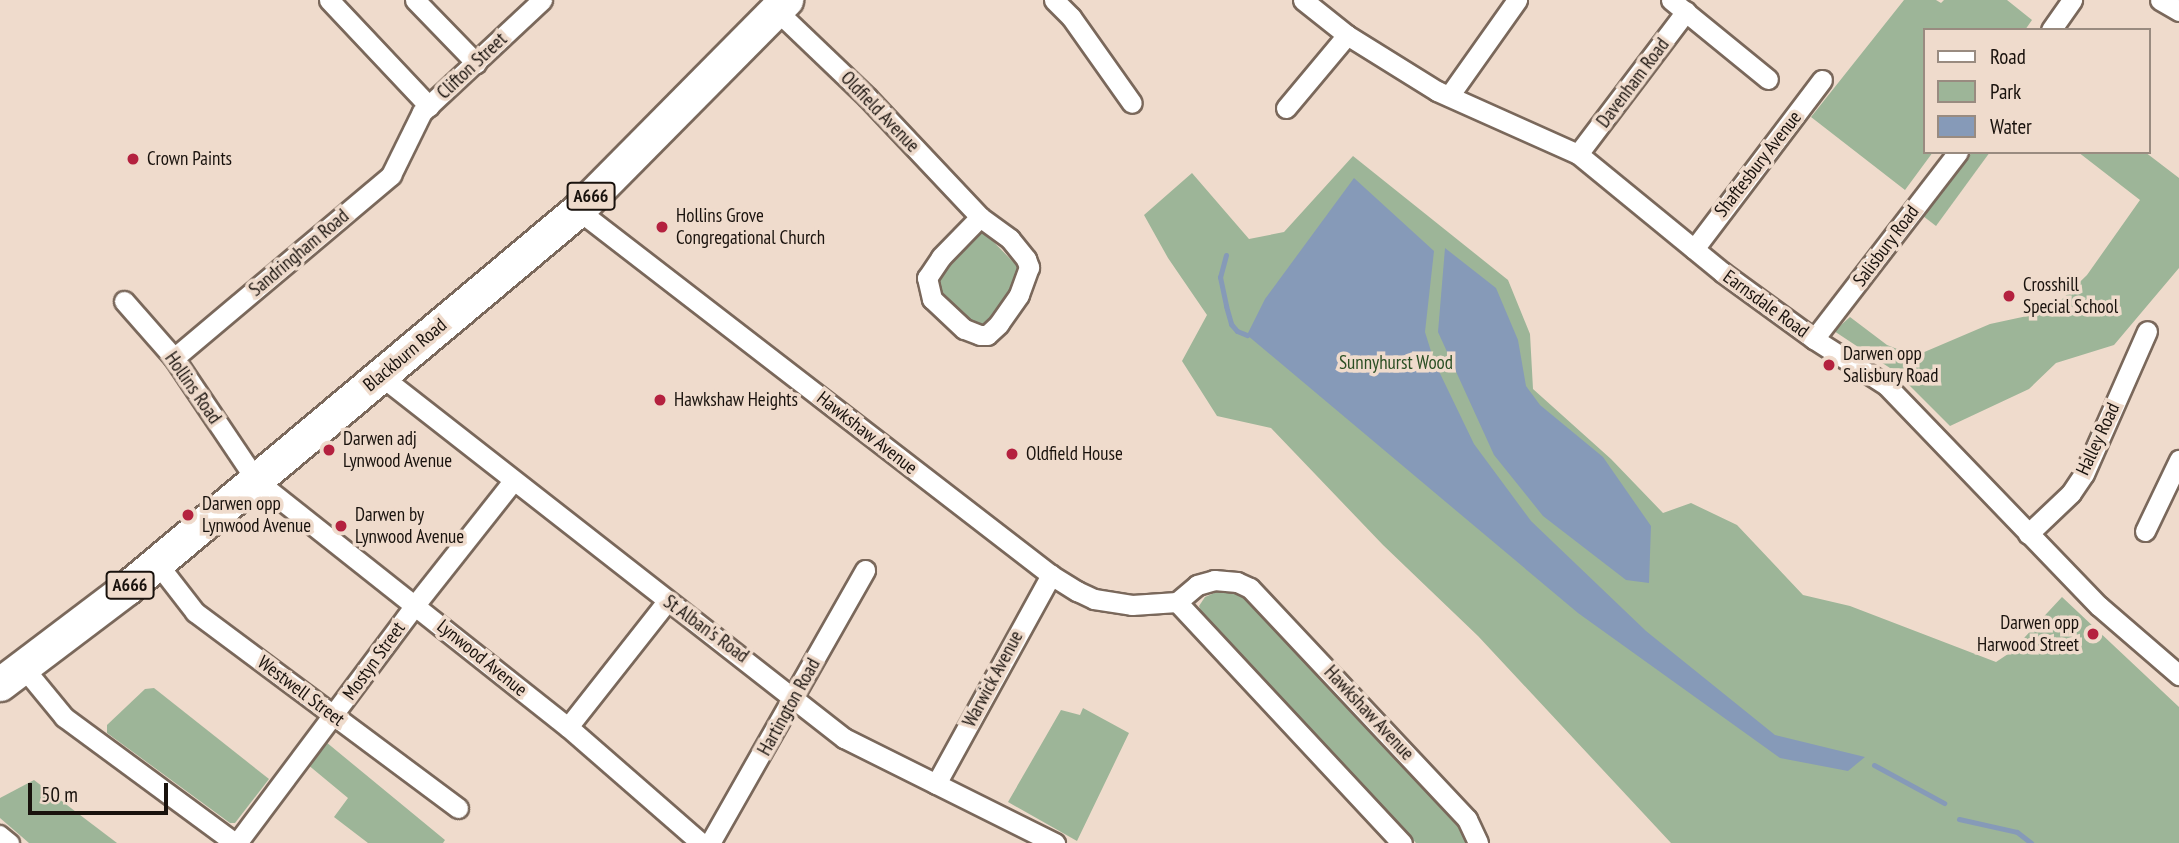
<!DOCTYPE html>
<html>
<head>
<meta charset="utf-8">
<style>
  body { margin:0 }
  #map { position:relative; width:2179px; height:843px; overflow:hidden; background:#efdbcc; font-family:"PT Sans Narrow",sans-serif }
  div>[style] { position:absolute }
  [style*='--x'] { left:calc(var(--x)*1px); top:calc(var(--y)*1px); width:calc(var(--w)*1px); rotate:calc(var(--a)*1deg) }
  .green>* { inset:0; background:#9db598 }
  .water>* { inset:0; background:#869ab8 }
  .stream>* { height:5px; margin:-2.5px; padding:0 2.5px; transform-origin:2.5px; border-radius:2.5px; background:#869ab8 }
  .roads { filter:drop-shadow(2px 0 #7a685b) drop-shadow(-2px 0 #7a685b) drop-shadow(0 2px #7a685b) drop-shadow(0 -2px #7a685b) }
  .pedestrian>* { height:16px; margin:-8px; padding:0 8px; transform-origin:8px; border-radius:8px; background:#fff }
  .minor>* { height:19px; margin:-9.5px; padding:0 9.5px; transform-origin:9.5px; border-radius:9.5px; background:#fff }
  .trunk>* { height:33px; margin:-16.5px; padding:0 16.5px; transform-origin:16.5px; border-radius:16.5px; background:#fff }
  .dots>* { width:19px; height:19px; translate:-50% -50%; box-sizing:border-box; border:4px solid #efdbcc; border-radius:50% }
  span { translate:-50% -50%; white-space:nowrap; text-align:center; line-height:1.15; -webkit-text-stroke:7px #efdbcc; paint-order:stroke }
  .shield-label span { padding:2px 5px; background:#efdbcc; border:2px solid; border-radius:5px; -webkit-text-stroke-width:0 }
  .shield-label { font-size:18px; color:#19120d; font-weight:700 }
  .street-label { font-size:19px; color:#19120d }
  .poi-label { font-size:19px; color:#19120d }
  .left { translate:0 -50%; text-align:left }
  .right { translate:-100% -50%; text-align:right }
  .park-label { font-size:19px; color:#2b4f24 }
  .legend { position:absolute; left:1923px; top:28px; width:228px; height:126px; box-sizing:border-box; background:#efdbcc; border:2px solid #998b80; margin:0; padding:9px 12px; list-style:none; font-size:21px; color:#19120d }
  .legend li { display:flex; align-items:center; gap:14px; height:35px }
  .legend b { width:35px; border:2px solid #998b80 }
  .scale { position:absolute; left:28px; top:783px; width:140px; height:32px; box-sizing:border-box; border:4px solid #19120d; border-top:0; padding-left:9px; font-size:21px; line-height:24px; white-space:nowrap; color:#19120d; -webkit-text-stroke:5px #efdbcc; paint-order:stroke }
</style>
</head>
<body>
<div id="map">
  <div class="green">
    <i style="clip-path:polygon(1904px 0,1936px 0,1941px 3px,1944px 0,2007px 0,2032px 20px,2025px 30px,1925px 30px,1925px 152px,1933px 152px,1905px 190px,1811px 117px)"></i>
    <i style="clip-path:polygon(1972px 152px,1990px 152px,1936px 226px,1923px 216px)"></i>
    <i style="clip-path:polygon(2078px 152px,2145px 152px,2179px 178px,2179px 268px,2114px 345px,2056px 363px,2029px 389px,1950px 426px,1896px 372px,1834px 331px,1850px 317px,1887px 345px,1915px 356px,1990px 324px,2050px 311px,2087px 275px,2140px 200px)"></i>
    <i style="clip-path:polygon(1353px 156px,1508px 280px,1530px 334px,1533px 389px,1611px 459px,1663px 513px,1691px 503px,1737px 525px,1803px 595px,1850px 606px,1996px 662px,2011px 652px,2062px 597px,2179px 707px,2179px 843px,1671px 843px,1478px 636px,1383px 545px,1271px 428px,1217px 416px,1182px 361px,1207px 315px,1168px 258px,1144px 215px,1192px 173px,1249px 239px,1284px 232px)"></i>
    <i style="clip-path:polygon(983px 231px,1023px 272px,989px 324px,978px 328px,938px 295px,935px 282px)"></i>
    <i style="clip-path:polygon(1226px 588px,1243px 595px,1473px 843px,1416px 843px,1203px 616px,1199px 606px,1205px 597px)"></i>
    <i style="clip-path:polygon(154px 688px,269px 779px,235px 823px,230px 823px,107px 733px,107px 725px,145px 689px)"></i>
    <i style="clip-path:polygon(1083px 708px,1129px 733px,1077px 841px,1008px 802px,1061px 710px,1080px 715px)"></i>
    <i style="clip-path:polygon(326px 742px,445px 840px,443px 843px,368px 843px,334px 817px,348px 798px,307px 764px)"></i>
    <i style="clip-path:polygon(34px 780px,117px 843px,29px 843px,0 818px,0 798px)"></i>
  </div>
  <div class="water">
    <i style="clip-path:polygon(1354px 178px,1434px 251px,1425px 332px,1434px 361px,1474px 444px,1531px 521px,1646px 631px,1775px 735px,1865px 757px,1848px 771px,1780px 758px,1578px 613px,1247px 335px,1265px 299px)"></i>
    <i style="clip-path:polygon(1445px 248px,1496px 288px,1518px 340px,1526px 386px,1540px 405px,1603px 457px,1651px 526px,1649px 583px,1626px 580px,1543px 516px,1494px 455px,1438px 332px)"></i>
  </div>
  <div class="stream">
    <i style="--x:1226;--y:255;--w:23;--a:105"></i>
    <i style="--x:1220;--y:277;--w:30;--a:78"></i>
    <i style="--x:1226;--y:306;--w:19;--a:74"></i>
    <i style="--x:1231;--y:324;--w:9;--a:49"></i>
    <i style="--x:1237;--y:331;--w:11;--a:22"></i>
    <i style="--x:1874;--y:765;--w:80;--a:28.5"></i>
    <i style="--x:1959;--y:819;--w:59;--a:12.6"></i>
    <i style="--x:2017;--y:832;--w:18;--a:38"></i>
  </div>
  <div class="roads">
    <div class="pedestrian">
      <i style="--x:0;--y:834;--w:14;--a:39"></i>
    </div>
    <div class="minor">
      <i style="--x:329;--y:0;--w:146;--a:46.7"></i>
      <i style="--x:415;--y:0;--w:88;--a:45.9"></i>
      <i style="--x:1054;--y:0;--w:24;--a:45"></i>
      <i style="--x:1071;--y:17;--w:105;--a:54.7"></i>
      <i style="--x:1303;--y:0;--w:56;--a:38.5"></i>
      <i style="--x:1347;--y:35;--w:106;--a:31.9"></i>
      <i style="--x:1437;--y:91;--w:154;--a:24.1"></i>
      <i style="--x:1578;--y:154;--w:186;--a:39.3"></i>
      <i style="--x:1722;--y:272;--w:114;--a:36.1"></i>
      <i style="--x:1814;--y:339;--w:85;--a:32.6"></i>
      <i style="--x:1886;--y:385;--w:307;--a:46.1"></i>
      <i style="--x:2099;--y:606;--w:106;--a:40.8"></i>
      <i style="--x:1671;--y:0;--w:125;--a:39.2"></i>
      <i style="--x:2160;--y:0;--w:22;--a:30"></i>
      <i style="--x:776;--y:10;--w:126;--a:43.7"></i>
      <i style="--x:867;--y:97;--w:165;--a:46.7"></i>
      <i style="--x:980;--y:217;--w:37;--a:36"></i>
      <i style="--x:1010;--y:239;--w:26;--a:51"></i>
      <i style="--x:1026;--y:259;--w:9;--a:69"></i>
      <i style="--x:1029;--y:267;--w:30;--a:110"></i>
      <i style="--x:1019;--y:295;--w:35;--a:125"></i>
      <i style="--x:999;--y:324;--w:16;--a:137"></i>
      <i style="--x:987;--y:335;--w:7;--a:180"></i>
      <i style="--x:980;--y:335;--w:17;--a:-159"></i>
      <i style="--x:964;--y:329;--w:44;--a:-136.8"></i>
      <i style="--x:932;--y:299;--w:22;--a:-103"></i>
      <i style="--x:927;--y:278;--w:25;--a:-56"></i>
      <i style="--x:941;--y:257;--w:56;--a:-45.7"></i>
      <i style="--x:2051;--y:30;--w:37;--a:-55"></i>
      <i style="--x:1449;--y:96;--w:118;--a:-54.7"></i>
      <i style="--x:1286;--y:108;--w:95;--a:-50.1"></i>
      <i style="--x:1578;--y:154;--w:179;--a:-52.9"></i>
      <i style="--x:578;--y:210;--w:597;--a:37.66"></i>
      <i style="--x:1051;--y:575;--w:31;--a:32"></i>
      <i style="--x:1077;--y:591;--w:19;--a:25"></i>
      <i style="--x:1094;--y:599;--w:38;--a:9"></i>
      <i style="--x:1132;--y:605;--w:45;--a:-3.8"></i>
      <i style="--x:1177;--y:602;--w:26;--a:-40"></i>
      <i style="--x:1197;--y:585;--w:18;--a:-16"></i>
      <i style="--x:1214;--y:580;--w:23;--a:5"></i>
      <i style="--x:1237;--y:582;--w:14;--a:25"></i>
      <i style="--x:1250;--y:588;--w:317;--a:46.8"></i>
      <i style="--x:1467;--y:819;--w:26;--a:65"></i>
      <i style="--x:1694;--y:249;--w:212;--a:-52.9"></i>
      <i style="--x:124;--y:301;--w:76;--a:48.7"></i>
      <i style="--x:174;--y:358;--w:147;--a:56.1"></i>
      <i style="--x:256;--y:480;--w:398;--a:38.4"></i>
      <i style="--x:568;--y:727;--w:176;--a:41.1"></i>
      <i style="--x:1814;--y:339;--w:236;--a:-52.4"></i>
      <i style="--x:174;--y:358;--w:284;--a:-40.1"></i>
      <i style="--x:391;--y:175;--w:70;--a:-63.8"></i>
      <i style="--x:422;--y:112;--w:164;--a:-43"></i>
      <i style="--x:381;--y:376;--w:588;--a:38.02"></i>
      <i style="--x:844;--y:738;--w:236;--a:26.5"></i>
      <i style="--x:2145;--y:531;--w:79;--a:-64.4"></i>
      <i style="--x:2028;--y:534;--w:59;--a:-43.6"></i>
      <i style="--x:2071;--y:493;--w:23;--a:-56"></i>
      <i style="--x:2084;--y:474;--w:156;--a:-66.2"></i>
      <i style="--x:157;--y:563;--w:62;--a:52.2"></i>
      <i style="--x:195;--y:612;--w:328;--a:36.7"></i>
      <i style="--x:1177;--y:602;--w:330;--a:47"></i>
      <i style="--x:23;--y:667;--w:65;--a:50.6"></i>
      <i style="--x:64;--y:717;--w:212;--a:36.4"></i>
      <i style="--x:568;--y:727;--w:160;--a:-51.8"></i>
      <i style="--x:936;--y:784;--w:239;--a:-61.2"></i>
      <i style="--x:237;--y:843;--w:297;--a:-53.2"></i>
      <i style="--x:415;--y:605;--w:158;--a:-51.7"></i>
      <i style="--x:710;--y:843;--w:314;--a:-60.4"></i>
    </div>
    <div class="trunk">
      <i style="--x:0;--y:684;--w:159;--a:-37.1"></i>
      <i style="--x:127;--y:588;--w:588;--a:-39.97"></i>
      <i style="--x:578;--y:210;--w:296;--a:-45.3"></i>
    </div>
  </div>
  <div class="dots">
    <i style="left:133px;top:159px;background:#b4213f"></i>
    <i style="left:662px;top:227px;background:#b4213f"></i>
    <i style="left:2009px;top:296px;background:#b4213f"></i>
    <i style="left:1829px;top:365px;background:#b4213f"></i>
    <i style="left:660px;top:400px;background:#b4213f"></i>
    <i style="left:329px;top:450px;background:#b4213f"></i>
    <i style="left:1012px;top:454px;background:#b4213f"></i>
    <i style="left:188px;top:515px;background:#b4213f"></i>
    <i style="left:341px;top:526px;background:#b4213f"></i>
    <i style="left:2093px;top:634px;background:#b4213f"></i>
  </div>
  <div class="shield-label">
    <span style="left:591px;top:196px">A666</span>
    <span style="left:130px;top:585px">A666</span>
  </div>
  <div class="street-label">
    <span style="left:472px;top:66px;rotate:-43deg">Clifton Street</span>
    <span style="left:1633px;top:83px;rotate:-53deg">Davenham Road</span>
    <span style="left:880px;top:112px;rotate:46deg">Oldfield Avenue</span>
    <span style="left:1758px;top:164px;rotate:-52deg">Shaftesbury Avenue</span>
    <span style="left:1886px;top:246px;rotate:-53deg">Salisbury Road</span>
    <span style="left:299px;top:253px;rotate:-40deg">Sandringham Road</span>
    <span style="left:1766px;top:304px;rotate:36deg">Earnsdale Road</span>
    <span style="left:405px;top:355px;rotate:-40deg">Blackburn Road</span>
    <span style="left:193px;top:388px;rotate:55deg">Hollins Road</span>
    <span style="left:867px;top:433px;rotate:38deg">Hawkshaw Avenue</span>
    <span style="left:2098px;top:439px;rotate:-65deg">Halley Road</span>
    <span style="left:706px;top:629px;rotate:36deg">St Alban's Road</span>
    <span style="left:482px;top:658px;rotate:39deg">Lynwood Avenue</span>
    <span style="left:374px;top:661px;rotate:-54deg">Mostyn Street</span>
    <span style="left:993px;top:679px;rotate:-62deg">Warwick Avenue</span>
    <span style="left:301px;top:691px;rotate:37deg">Westwell Street</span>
    <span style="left:789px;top:707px;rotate:-61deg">Hartington Road</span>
    <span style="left:1369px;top:713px;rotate:47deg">Hawkshaw Avenue</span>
  </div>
  <div class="poi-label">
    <span class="left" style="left:147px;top:159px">Crown Paints</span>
    <span class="left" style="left:676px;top:227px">Hollins Grove<br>Congregational Church</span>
    <span class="left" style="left:2023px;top:296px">Crosshill<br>Special School</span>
    <span class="left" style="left:1843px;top:365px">Darwen opp<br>Salisbury Road</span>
    <span class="left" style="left:674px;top:400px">Hawkshaw Heights</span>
    <span class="left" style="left:343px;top:450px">Darwen adj<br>Lynwood Avenue</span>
    <span class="left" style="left:1026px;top:454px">Oldfield House</span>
    <span class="left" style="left:202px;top:515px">Darwen opp<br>Lynwood Avenue</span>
    <span class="left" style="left:355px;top:526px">Darwen by<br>Lynwood Avenue</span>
    <span class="right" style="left:2079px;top:634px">Darwen opp<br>Harwood Street</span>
  </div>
  <div class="park-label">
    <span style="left:1396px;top:363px">Sunnyhurst Wood</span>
  </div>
  <ul class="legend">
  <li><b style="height:9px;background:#fff"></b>Road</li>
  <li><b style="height:19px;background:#9db598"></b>Park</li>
  <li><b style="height:19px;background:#869ab8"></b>Water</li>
  </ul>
  <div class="scale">50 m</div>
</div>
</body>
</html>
